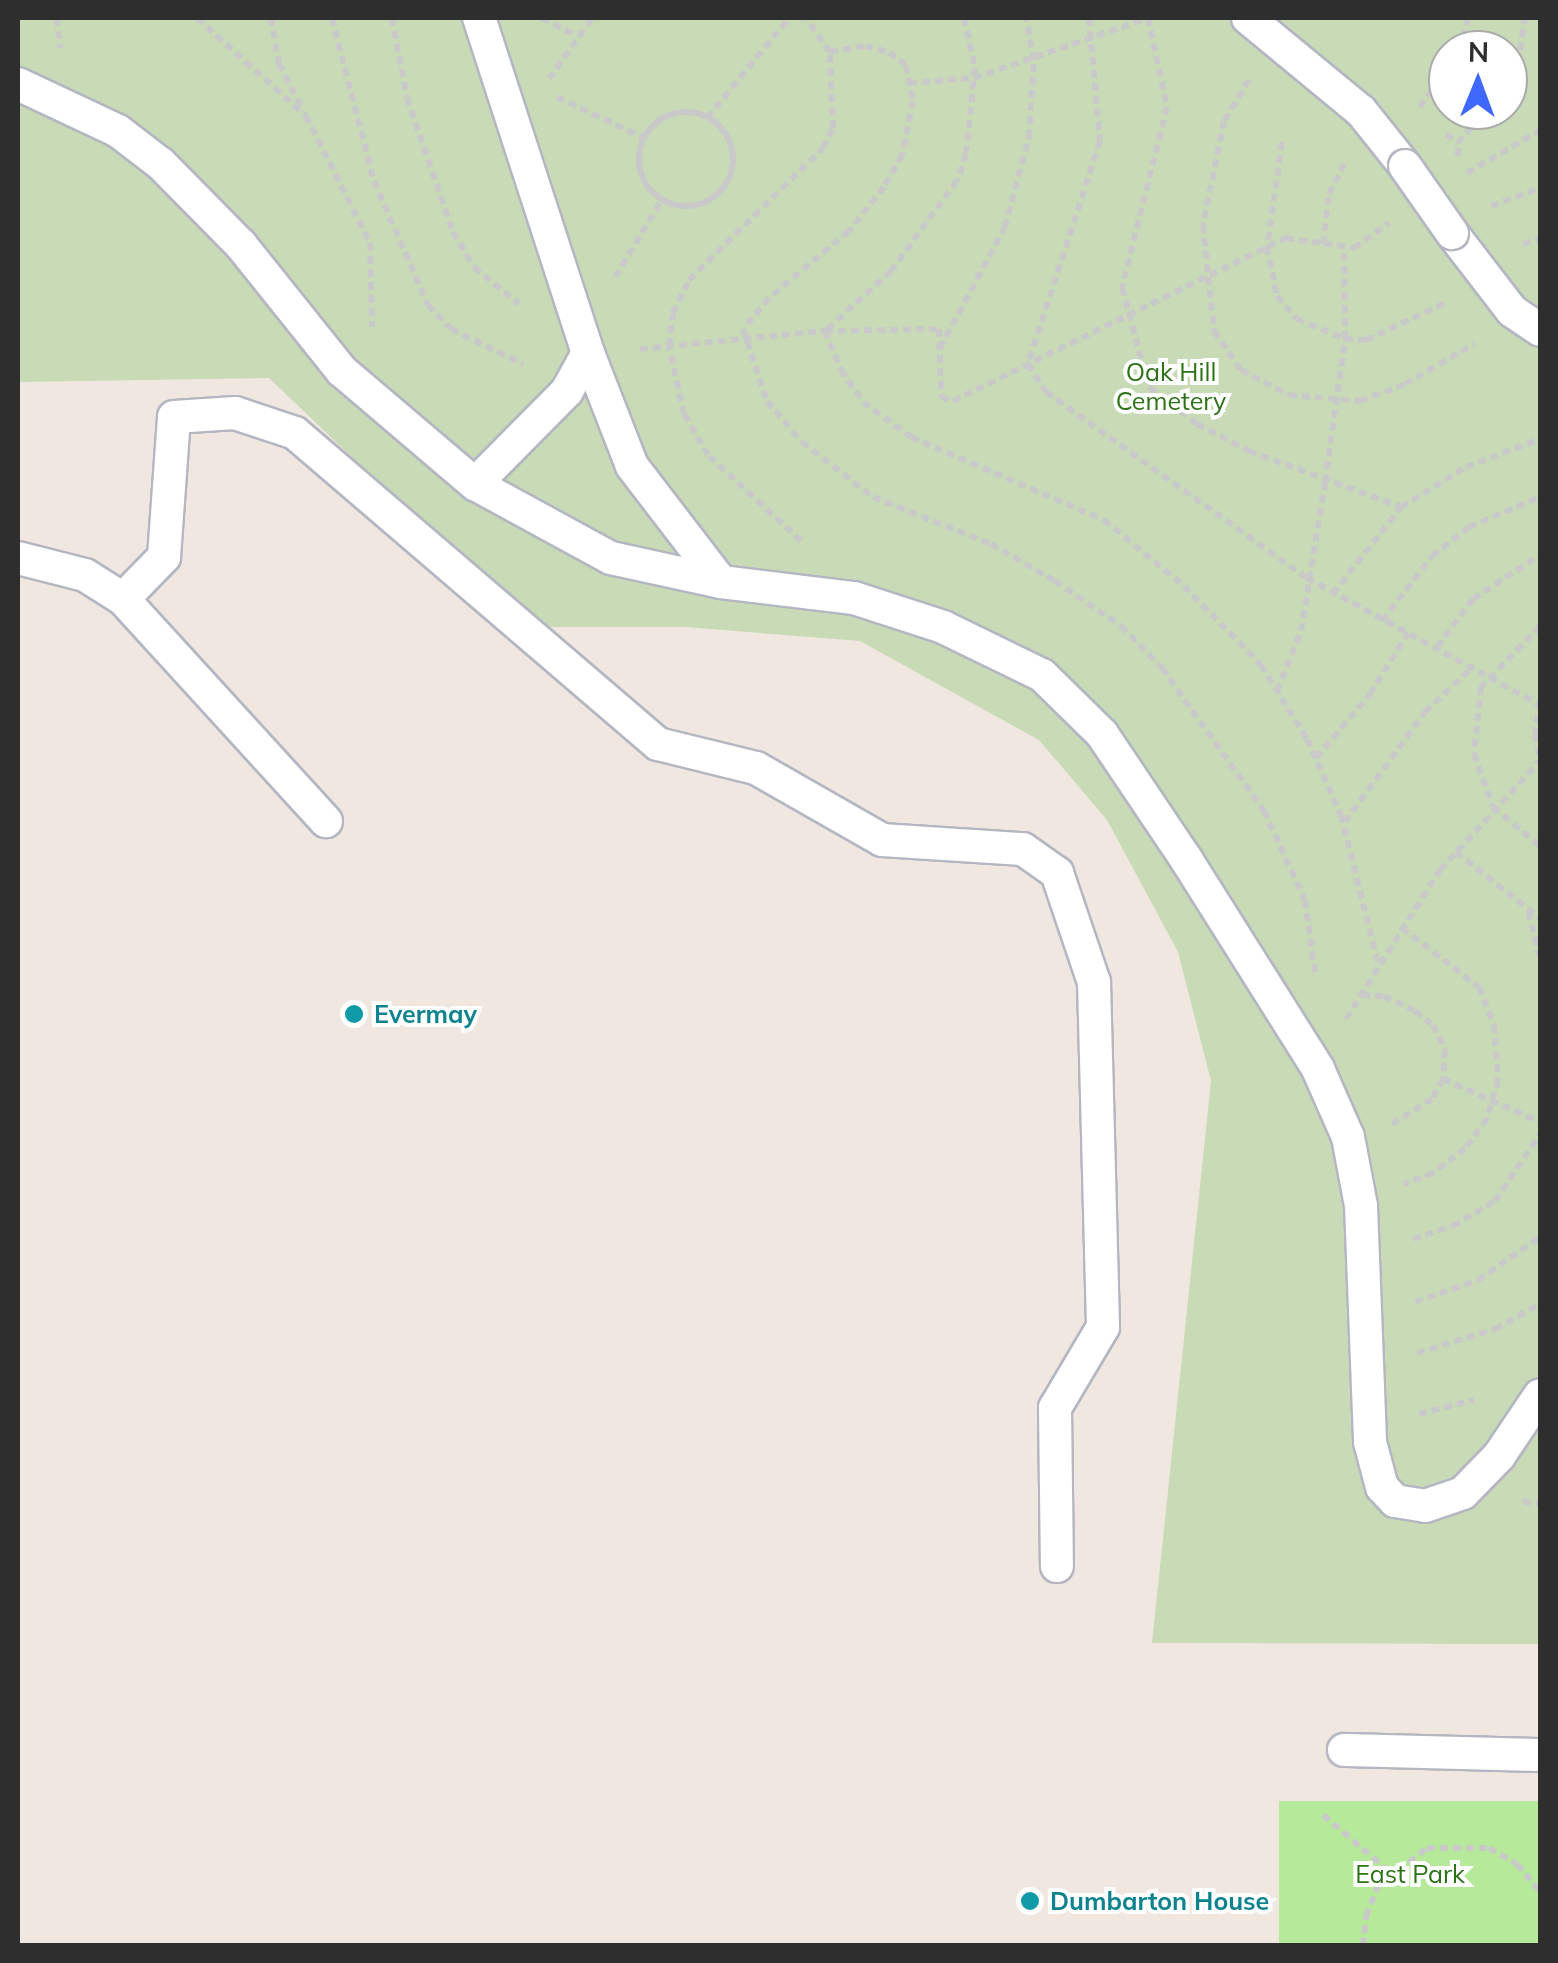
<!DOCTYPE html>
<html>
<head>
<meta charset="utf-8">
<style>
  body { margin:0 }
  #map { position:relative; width:1558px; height:1963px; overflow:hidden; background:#f0e8e0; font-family:Mulish,sans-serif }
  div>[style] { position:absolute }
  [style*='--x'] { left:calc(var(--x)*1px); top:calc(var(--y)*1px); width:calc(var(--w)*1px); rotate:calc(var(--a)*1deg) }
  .green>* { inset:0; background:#b7e99a; transform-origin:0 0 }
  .cemetery>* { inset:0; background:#c9dbb6 }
  .path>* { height:6px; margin-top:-3px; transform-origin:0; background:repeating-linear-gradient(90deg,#c9c9c9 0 8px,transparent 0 13px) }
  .path>.ring { margin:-3px; padding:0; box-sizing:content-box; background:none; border:6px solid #c9c9c9; border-radius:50% }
  .roads { filter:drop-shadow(2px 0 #b4b7c2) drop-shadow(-2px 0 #b4b7c2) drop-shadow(0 2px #b4b7c2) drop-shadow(0 -2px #b4b7c2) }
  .lane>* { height:32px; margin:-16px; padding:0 16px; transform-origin:16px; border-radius:16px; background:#fff }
  .bridges { filter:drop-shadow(2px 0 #b4b7c2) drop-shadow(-2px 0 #b4b7c2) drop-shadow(0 2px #b4b7c2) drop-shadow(0 -2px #b4b7c2) }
  .lane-bridge>* { height:32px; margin:-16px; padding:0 16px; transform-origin:16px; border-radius:16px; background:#fff }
  .dots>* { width:28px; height:28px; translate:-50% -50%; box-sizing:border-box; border:5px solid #fff; border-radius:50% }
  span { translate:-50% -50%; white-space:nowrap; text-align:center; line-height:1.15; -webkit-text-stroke:8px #fff; paint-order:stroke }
  .park-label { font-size:25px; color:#2d7216 }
  .culture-label { font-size:25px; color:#0d838f; font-weight:700 }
  .left { translate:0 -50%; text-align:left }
  .frame { position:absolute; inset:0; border:20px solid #2e2e2e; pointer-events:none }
  .north { position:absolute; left:1428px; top:30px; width:100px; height:100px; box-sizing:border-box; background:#fff; border:2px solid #ababab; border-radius:50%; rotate:1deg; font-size:28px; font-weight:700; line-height:40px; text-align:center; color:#2e2e2e }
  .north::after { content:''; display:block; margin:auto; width:35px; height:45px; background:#3e68ff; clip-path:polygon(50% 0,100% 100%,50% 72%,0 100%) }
</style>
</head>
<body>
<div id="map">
  <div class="green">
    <i style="left:1279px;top:1801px;width:261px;height:144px"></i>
  </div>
  <div class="cemetery">
    <i style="clip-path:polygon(evenodd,18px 18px,1540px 18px,1540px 1644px,1152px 1643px,1211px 1081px,1178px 952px,1107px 820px,1039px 740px,860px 641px,685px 627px,529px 627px,269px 378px,18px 382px,18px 18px,1448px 50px,1508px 50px,1508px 110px,1448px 110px,1448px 50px)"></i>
  </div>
  <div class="path">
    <i style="--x:57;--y:18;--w:30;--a:84"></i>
    <i style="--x:197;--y:18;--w:147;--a:42"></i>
    <i style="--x:306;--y:116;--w:142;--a:63.3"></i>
    <i style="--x:370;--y:243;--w:84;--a:88.6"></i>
    <i style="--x:271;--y:18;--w:47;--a:80.1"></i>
    <i style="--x:279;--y:64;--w:53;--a:62.9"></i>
    <i style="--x:332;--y:18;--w:168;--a:75.6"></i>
    <i style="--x:374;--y:181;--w:135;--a:66.5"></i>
    <i style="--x:428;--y:305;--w:33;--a:46"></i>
    <i style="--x:451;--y:329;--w:80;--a:25.9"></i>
    <i style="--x:392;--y:18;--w:81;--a:79.4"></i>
    <i style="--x:407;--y:98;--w:142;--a:71.1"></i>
    <i style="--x:453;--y:232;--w:41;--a:59"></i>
    <i style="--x:474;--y:267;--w:58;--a:39.4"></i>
    <i style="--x:542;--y:18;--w:39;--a:27"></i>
    <i style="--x:964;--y:18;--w:51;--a:77.6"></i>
    <i style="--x:975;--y:68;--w:86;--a:96"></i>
    <i style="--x:966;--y:154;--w:28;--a:108"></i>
    <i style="--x:957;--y:181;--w:112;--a:126.3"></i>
    <i style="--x:891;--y:271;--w:89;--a:137.7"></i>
    <i style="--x:825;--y:331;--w:42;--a:67.7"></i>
    <i style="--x:841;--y:370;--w:39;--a:55"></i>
    <i style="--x:863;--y:402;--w:59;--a:36.1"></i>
    <i style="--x:911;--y:437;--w:210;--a:23.3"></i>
    <i style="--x:1104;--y:520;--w:104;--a:39.5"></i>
    <i style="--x:1184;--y:586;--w:110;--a:45.7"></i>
    <i style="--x:1261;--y:665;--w:87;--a:58.1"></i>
    <i style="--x:1307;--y:739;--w:83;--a:65.9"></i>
    <i style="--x:1341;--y:815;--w:153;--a:76"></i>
    <i style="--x:1089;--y:18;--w:123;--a:84.9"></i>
    <i style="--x:1100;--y:141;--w:234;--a:107.9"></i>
    <i style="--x:1028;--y:364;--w:33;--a:57"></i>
    <i style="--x:1046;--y:392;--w:320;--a:35.5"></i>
    <i style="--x:1307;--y:578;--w:265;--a:28.6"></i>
    <i style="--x:1459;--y:50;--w:33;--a:-74"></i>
    <i style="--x:830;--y:52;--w:36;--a:-10"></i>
    <i style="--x:865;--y:46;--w:25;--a:14"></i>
    <i style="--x:889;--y:52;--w:21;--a:37"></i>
    <i style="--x:906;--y:65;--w:37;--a:79"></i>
    <i style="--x:913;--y:101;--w:55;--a:101.5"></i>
    <i style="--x:902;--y:155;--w:37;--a:119"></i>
    <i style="--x:884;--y:187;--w:56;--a:128.5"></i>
    <i style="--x:849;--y:231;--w:104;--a:140.1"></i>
    <i style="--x:769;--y:298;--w:40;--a:130"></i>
    <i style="--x:743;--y:329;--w:76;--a:71.6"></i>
    <i style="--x:767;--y:401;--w:54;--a:49.5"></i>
    <i style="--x:802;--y:442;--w:90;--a:37.8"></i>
    <i style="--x:873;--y:497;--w:127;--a:21.7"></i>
    <i style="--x:991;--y:544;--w:74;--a:30"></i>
    <i style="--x:1055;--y:581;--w:80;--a:34.3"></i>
    <i style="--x:1121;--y:626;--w:59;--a:45.7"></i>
    <i style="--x:1162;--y:668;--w:176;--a:54.5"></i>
    <i style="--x:1264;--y:811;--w:98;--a:65.3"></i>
    <i style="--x:1305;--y:900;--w:73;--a:82.1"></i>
    <i style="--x:549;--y:79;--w:75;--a:-54.8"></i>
    <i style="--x:1508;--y:79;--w:19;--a:-58"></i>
    <i style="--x:1518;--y:63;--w:46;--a:-81.2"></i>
    <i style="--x:1249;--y:80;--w:48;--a:121.4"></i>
    <i style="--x:1224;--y:121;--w:106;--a:101.4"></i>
    <i style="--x:1203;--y:225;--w:107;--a:84.1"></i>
    <i style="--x:1214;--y:331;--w:47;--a:55.3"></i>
    <i style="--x:1241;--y:370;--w:54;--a:27.5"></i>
    <i style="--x:1289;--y:395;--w:71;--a:4.8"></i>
    <i style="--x:1360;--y:401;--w:48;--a:-20.7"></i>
    <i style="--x:1405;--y:384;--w:80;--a:-30.1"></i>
    <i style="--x:909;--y:83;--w:65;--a:-4.4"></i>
    <i style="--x:974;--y:78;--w:184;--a:-19"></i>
    <i style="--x:1148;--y:18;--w:91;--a:77.9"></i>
    <i style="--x:1167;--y:107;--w:187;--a:104"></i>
    <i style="--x:1122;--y:288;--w:103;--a:74.7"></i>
    <i style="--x:1149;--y:387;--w:61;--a:37.6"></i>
    <i style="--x:1197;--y:424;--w:59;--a:27.4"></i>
    <i style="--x:1249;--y:451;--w:162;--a:20.2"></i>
    <i style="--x:557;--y:97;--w:94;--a:25.2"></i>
    <i style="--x:1420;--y:107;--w:49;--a:-55"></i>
    <i class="ring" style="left:639px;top:112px;width:88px;height:88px"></i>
    <i style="--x:707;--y:118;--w:129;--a:-50.6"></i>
    <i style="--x:1446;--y:134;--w:15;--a:37"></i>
    <i style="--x:1282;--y:142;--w:106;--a:98.1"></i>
    <i style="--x:1267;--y:247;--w:50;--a:78.5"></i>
    <i style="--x:1277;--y:296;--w:30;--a:49"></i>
    <i style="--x:1297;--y:319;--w:52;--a:22.6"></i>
    <i style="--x:1345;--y:339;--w:21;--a:3"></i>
    <i style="--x:1366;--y:340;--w:87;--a:-25.1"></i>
    <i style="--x:1458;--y:156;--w:13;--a:-90"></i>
    <i style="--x:1458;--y:143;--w:43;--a:-50.7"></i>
    <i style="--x:1467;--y:173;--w:83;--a:-30.3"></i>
    <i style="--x:1491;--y:206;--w:52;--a:-20.2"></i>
    <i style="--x:1323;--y:244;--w:50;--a:-83.2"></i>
    <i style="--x:1329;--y:194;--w:34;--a:-63"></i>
    <i style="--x:1523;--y:244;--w:18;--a:-19"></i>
    <i style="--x:615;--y:277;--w:92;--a:-58.7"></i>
    <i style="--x:940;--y:348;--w:137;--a:-61.8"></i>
    <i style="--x:1005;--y:227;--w:93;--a:-75.1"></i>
    <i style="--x:1029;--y:137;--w:77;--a:-86.3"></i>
    <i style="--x:1034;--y:60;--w:43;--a:-100.8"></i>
    <i style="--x:640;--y:349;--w:186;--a:-5.6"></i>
    <i style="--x:825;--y:331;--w:114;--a:-1"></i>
    <i style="--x:939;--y:329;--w:68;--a:88.3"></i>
    <i style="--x:941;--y:397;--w:13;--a:18"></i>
    <i style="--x:953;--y:401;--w:371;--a:-26.1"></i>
    <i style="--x:1286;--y:238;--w:69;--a:8.4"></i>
    <i style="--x:1354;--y:248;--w:43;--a:-35.5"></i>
    <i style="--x:801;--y:541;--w:127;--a:-137.2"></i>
    <i style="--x:708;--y:455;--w:48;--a:-120.3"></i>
    <i style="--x:684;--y:414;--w:70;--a:-102.4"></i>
    <i style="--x:669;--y:346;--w:33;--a:-83"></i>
    <i style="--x:673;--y:313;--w:37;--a:-64"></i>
    <i style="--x:689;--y:280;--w:188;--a:-44.6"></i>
    <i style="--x:823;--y:148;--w:22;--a:-63"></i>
    <i style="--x:833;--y:128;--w:76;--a:-92.3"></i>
    <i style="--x:830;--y:52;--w:42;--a:-125.2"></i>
    <i style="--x:1333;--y:594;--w:110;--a:-52"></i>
    <i style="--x:1401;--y:507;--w:76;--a:-31.6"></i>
    <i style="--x:1466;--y:467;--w:79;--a:-20.7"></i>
    <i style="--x:1382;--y:621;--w:82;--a:-52.4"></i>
    <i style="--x:1432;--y:556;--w:47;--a:-38.1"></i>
    <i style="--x:1469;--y:527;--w:77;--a:-22.9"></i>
    <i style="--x:1540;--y:626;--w:85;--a:134"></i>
    <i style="--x:1481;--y:687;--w:67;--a:96"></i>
    <i style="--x:1474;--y:754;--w:56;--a:70.3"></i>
    <i style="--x:1493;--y:807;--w:61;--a:39.7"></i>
    <i style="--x:1437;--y:647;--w:60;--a:-53.1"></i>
    <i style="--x:1473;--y:599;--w:80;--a:-33.3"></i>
    <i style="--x:1277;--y:691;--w:65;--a:-68.2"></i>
    <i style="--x:1301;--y:631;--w:151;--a:-80.8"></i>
    <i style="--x:1325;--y:482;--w:144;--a:-82"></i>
    <i style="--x:1345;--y:339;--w:91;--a:-90.6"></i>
    <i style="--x:1540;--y:702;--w:32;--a:99"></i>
    <i style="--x:1535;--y:734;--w:25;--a:79"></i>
    <i style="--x:1316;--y:758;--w:84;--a:-49.8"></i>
    <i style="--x:1370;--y:694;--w:72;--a:-58.1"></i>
    <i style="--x:1345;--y:822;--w:136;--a:-54"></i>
    <i style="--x:1425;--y:712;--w:67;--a:-43.2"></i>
    <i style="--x:1456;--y:852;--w:107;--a:38.2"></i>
    <i style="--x:1528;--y:912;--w:48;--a:75.4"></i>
    <i style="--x:1402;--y:928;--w:97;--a:37.5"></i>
    <i style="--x:1479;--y:987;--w:41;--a:68.5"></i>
    <i style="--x:1494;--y:1025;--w:55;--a:85.8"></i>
    <i style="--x:1498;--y:1080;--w:41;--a:105.8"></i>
    <i style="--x:1487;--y:1119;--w:36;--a:127"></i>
    <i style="--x:1465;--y:1148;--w:41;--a:142"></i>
    <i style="--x:1433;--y:1173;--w:31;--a:159"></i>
    <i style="--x:1362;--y:995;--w:22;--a:3"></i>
    <i style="--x:1384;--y:996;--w:34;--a:26"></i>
    <i style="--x:1415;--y:1011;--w:23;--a:38"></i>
    <i style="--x:1433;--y:1025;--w:28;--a:64"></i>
    <i style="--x:1445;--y:1050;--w:29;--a:94"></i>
    <i style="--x:1443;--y:1079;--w:23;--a:119"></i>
    <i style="--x:1432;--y:1099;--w:47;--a:148"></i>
    <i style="--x:1346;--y:1019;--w:176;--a:-57.8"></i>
    <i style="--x:1440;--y:870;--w:148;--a:-47.5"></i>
    <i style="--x:1443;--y:1079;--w:106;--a:23.9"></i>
    <i style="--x:1413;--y:1239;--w:42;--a:-18"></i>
    <i style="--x:1453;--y:1226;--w:49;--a:-30.8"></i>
    <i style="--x:1495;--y:1201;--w:81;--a:-56.1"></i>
    <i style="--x:1415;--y:1302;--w:67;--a:-19.2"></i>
    <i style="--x:1478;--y:1280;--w:75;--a:-34.7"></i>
    <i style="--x:1417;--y:1353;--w:82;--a:-17.1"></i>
    <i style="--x:1495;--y:1329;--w:51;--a:-29.1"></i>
    <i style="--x:1419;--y:1414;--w:57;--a:-14.3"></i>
    <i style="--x:1523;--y:1502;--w:17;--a:3"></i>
    <i style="--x:1323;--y:1815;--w:89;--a:40.5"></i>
    <i style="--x:1363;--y:1946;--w:30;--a:-84"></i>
    <i style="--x:1366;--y:1916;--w:32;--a:-68"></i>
    <i style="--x:1378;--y:1886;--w:62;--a:-37.8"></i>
    <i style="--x:1427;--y:1848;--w:62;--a:0"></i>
    <i style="--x:1489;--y:1848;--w:32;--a:30"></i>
    <i style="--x:1517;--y:1864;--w:35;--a:50"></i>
  </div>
  <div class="roads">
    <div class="lane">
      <i style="--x:1248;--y:18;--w:146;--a:39.5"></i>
      <i style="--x:1361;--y:111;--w:70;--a:51.3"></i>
      <i style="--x:18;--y:84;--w:110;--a:25.2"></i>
      <i style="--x:118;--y:131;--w:54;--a:37.5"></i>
      <i style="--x:161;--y:164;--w:114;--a:45.4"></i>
      <i style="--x:241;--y:245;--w:161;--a:51.3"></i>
      <i style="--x:342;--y:371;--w:175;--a:40.4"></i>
      <i style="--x:475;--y:484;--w:155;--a:28.6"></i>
      <i style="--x:611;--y:558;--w:113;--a:12.3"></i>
      <i style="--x:721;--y:582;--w:134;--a:6.9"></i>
      <i style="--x:854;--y:598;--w:94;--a:18"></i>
      <i style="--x:943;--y:627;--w:110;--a:25.9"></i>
      <i style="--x:1042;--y:675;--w:84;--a:44.5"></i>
      <i style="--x:1102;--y:734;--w:151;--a:56.1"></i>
      <i style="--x:1186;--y:859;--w:248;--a:57.8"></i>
      <i style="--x:1318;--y:1069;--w:74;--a:66.2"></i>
      <i style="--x:1348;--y:1137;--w:70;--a:79.3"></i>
      <i style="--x:1361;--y:1206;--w:236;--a:87.8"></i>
      <i style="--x:1370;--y:1442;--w:47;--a:75.1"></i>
      <i style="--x:1382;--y:1487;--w:19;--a:47"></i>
      <i style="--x:1395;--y:1501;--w:30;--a:9"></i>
      <i style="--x:1425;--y:1506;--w:40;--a:-18.9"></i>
      <i style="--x:1463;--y:1493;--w:52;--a:-45.8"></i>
      <i style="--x:1499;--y:1456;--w:73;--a:-56.1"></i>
      <i style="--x:1452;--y:233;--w:98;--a:52.4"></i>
      <i style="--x:1512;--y:311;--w:34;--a:34"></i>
      <i style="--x:588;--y:353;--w:121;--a:68.7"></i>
      <i style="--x:632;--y:466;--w:146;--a:52.5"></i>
      <i style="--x:475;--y:484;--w:131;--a:-45.3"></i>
      <i style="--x:567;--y:391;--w:43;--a:-61.1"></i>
      <i style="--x:588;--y:353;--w:352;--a:-108"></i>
      <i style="--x:18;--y:558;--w:69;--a:14.2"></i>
      <i style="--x:85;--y:575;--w:45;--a:32.3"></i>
      <i style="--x:123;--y:599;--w:301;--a:47.6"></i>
      <i style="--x:123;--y:599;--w:59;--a:-45.7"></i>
      <i style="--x:164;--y:557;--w:140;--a:-85.9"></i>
      <i style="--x:174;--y:417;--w:61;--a:-3.8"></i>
      <i style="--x:235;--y:413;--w:63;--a:18.4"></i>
      <i style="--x:295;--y:433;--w:478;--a:40.6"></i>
      <i style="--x:658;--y:744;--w:101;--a:13.8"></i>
      <i style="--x:756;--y:768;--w:145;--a:29.7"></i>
      <i style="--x:882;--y:840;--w:141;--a:3.7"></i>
      <i style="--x:1023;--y:849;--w:42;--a:35.2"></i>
      <i style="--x:1057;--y:873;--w:115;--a:71.3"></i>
      <i style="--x:1094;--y:982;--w:345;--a:88.5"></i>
      <i style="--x:1103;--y:1327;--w:94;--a:120.7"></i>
      <i style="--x:1055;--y:1408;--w:158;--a:89.3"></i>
      <i style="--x:1344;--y:1750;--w:196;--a:1.5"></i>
    </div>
  </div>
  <div class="bridges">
    <div class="lane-bridge">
      <i style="--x:1405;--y:166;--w:82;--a:55"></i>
    </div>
  </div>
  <div class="dots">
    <i style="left:354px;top:1014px;background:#0f9aa8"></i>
    <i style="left:1030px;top:1901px;background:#0f9aa8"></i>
  </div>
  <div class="park-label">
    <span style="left:1171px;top:387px">Oak Hill<br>Cemetery</span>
    <span style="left:1410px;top:1874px">East Park</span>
  </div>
  <div class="culture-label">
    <span class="left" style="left:374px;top:1014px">Evermay</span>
    <span class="left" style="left:1050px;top:1901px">Dumbarton House</span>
  </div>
  <div class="frame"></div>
  <div class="north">N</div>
</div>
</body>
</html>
